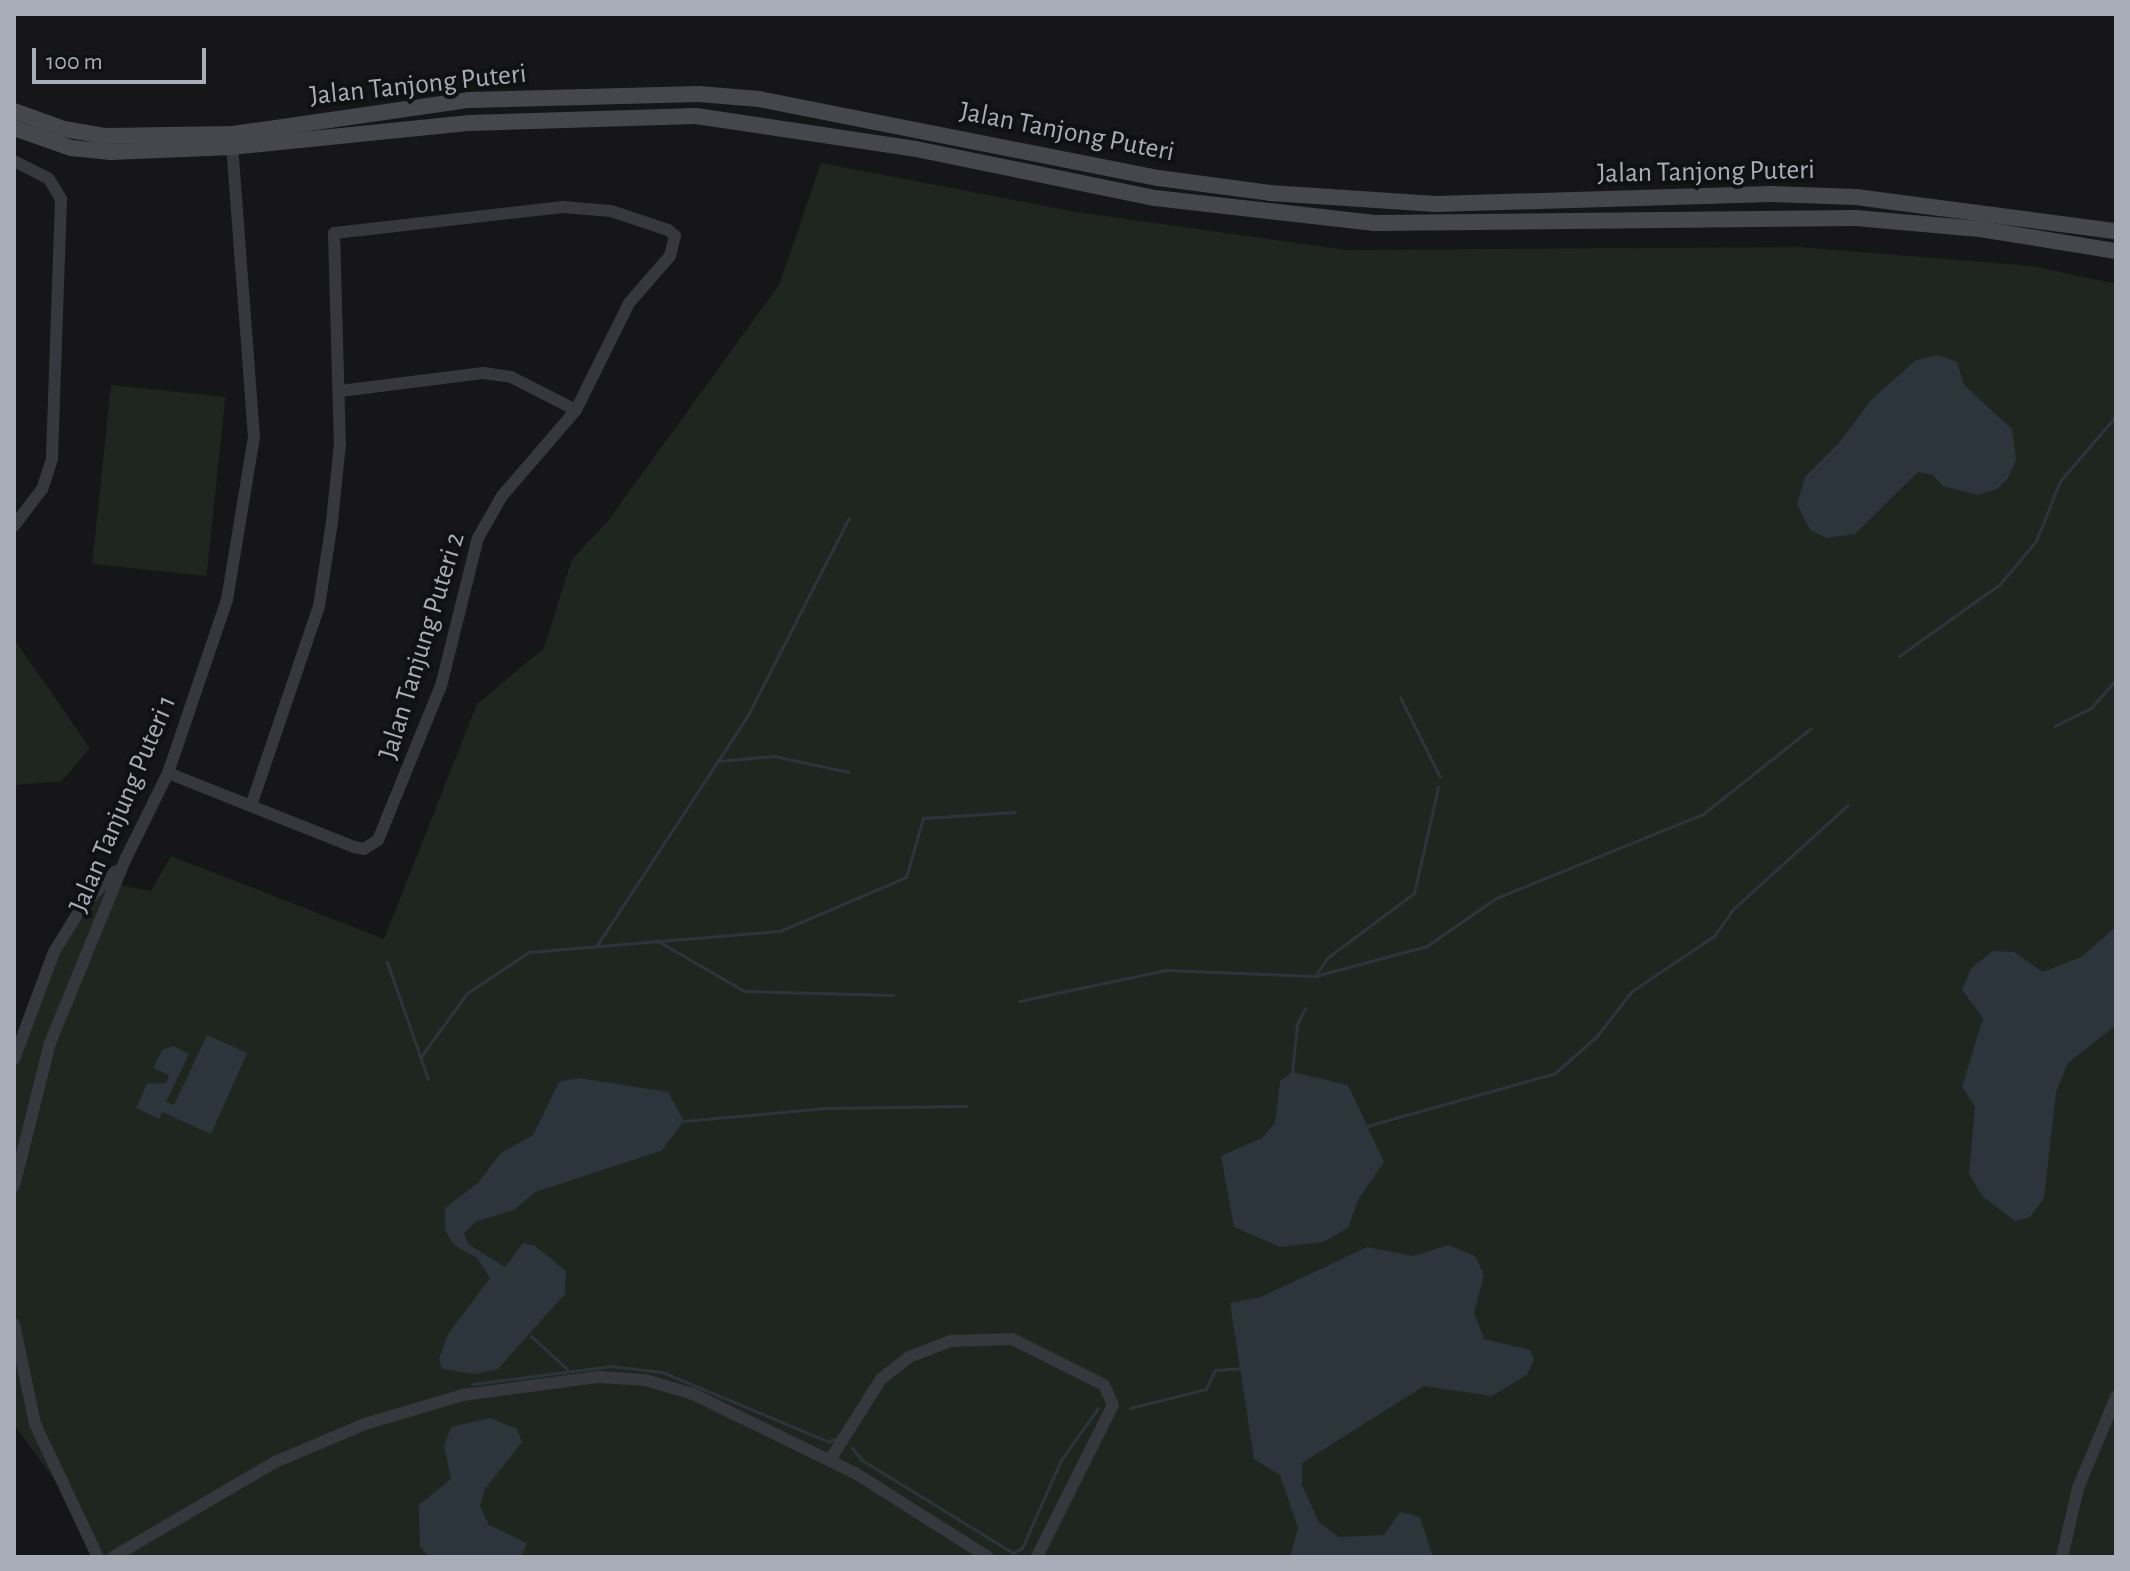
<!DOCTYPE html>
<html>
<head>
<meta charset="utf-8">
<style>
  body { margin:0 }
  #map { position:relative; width:2130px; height:1571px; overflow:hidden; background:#161618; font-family:"Alegreya Sans",sans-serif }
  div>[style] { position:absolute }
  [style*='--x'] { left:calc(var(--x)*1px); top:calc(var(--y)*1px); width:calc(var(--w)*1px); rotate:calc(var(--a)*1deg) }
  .green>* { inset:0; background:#1e261f; transform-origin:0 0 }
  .water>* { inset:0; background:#2c353c }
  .stream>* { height:3px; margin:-1.5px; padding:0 1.5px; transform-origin:1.5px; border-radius:1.5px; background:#2c353c }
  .street>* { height:12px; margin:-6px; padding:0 6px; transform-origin:6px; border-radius:6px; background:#37383d }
  .secondary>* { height:16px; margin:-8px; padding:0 8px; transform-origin:8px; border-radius:8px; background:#45474d }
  span { translate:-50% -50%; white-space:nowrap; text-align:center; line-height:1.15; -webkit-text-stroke:8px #111113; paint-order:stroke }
  .street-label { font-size:28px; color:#a8adb8 }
  .frame { position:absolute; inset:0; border:16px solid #a8adb8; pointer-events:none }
  .scale { position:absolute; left:32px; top:48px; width:174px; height:36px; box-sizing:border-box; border:4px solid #a8adb8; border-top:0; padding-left:10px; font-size:24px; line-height:28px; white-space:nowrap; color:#a8adb8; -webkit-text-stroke:6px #111113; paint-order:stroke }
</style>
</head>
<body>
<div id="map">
  <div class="green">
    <i style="clip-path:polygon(821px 163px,1076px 212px,1347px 250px,1799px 247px,2032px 266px,2116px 284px,2116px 1557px,98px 1557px,67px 1496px,14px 1425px,14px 1059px,54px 952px,107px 883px,151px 891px,171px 856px,384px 939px,477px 704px,544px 648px,572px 559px,607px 522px,779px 285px)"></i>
    <i style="left:111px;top:385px;width:115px;height:180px;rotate:6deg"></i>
    <i style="clip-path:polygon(14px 639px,90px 748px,62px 781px,14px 785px)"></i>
  </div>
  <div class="water">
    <i style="clip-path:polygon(1938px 355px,1957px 362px,1964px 385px,2012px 429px,2016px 460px,2008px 478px,1997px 489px,1978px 495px,1943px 486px,1933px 475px,1918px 472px,1855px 534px,1826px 538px,1810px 530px,1797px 504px,1805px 477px,1840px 442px,1871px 400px,1916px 360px)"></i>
    <i style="clip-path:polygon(2116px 927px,2116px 1025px,2068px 1063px,2056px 1092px,2044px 1198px,2030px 1217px,2015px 1221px,1983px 1197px,1969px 1174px,1975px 1106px,1962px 1087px,1983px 1018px,1962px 990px,1971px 968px,1993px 951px,2014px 952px,2043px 972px,2081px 957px)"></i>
    <i style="clip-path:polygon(207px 1035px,247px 1053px,211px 1134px,162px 1112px,159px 1119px,136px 1108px,147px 1084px,166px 1083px,169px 1075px,153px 1068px,163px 1049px,174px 1046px,189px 1054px,166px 1102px,174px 1105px)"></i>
    <i style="clip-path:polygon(1292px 1072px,1348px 1085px,1384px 1162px,1358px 1200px,1348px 1228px,1323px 1242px,1280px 1247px,1234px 1227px,1221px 1156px,1262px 1138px,1275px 1123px,1280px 1081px)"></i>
    <i style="clip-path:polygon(579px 1078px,668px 1092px,684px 1121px,661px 1151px,535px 1192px,514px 1210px,477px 1221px,464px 1233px,468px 1244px,505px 1267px,523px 1243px,535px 1246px,566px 1271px,565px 1294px,498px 1369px,476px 1374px,442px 1369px,439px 1359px,448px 1334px,490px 1278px,477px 1258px,454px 1245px,445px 1230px,445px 1208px,478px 1183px,501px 1153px,533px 1135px,559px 1082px)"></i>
    <i style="clip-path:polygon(1448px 1245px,1475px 1256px,1484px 1275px,1474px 1313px,1484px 1339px,1530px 1350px,1534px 1359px,1527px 1375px,1492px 1396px,1424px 1386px,1302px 1463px,1302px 1485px,1319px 1522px,1339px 1537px,1384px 1535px,1400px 1512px,1420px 1517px,1433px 1557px,1290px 1557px,1298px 1528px,1280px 1475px,1254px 1459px,1230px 1303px,1261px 1297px,1367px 1247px,1413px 1256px)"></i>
    <i style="clip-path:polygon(490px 1418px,517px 1429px,522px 1442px,485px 1489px,480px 1506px,489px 1525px,527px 1543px,521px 1557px,430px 1557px,420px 1547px,419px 1505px,451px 1479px,444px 1446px,451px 1427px)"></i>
  </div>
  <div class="stream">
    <i style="--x:1899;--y:656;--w:124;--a:-35.5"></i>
    <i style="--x:2000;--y:584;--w:56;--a:-50.1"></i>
    <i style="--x:2036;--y:541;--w:65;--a:-68.2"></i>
    <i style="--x:2060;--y:481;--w:86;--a:-49.3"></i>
    <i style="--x:1400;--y:697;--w:89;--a:63.4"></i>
    <i style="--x:2055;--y:726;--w:40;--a:-26.6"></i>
    <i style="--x:2091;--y:708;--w:38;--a:-49"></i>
    <i style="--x:718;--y:761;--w:56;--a:-5.1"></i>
    <i style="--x:774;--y:756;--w:76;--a:12.2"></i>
    <i style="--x:658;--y:941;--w:99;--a:30.2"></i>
    <i style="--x:744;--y:991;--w:149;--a:1.5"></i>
    <i style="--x:597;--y:945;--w:275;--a:-56.7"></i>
    <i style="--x:748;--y:715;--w:221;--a:-62.9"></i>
    <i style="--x:387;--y:962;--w:124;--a:70.7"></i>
    <i style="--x:1315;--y:976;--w:22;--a:-56"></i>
    <i style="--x:1327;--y:958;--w:109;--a:-36.8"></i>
    <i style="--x:1414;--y:893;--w:109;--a:-77.2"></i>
    <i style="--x:1019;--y:1001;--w:150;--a:-11.9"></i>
    <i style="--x:1166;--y:970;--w:149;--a:2.3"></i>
    <i style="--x:1315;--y:976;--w:116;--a:-15"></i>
    <i style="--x:1427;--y:946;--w:84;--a:-34.8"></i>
    <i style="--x:1496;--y:898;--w:223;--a:-22.1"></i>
    <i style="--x:1703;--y:814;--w:137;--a:-38.5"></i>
    <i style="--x:420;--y:1058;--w:80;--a:-54.1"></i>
    <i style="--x:467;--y:993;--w:74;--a:-33.5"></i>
    <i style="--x:529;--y:952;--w:252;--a:-4.8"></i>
    <i style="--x:780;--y:931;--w:137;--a:-23.2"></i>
    <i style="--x:906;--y:877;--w:61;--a:-73.9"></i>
    <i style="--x:923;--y:818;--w:92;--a:-3.7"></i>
    <i style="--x:1292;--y:1072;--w:48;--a:-84.1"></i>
    <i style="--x:1297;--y:1024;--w:18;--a:-63"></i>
    <i style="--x:684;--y:1121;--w:145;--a:-5.2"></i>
    <i style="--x:828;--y:1108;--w:138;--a:-0.8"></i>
    <i style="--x:1367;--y:1126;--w:195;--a:-15.7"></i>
    <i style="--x:1555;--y:1073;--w:55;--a:-41.3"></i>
    <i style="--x:1596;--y:1037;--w:58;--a:-52"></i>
    <i style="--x:1632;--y:991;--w:99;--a:-33.9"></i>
    <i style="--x:1714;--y:936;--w:32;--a:-55"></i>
    <i style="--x:1732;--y:910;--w:156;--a:-42.2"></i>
    <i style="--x:531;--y:1336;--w:49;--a:42.5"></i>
    <i style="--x:472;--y:1384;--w:140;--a:-7.4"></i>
    <i style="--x:611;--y:1366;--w:51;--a:6.7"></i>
    <i style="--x:662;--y:1372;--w:181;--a:22.7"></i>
    <i style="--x:829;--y:1442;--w:6;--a:-31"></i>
    <i style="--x:1130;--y:1408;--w:78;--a:-14"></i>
    <i style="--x:1206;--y:1389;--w:21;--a:-65"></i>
    <i style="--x:1215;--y:1370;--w:29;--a:-4"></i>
    <i style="--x:852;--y:1448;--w:16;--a:50"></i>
    <i style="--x:862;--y:1460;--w:177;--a:31.6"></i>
    <i style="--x:1013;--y:1553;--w:10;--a:-29"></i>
    <i style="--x:1022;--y:1548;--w:96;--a:-66.1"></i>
    <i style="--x:1061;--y:1460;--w:64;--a:-54.6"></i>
  </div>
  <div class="street">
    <i style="--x:14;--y:161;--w:39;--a:27"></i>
    <i style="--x:49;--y:179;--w:23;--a:59"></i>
    <i style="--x:61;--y:199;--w:260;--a:92"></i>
    <i style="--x:52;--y:459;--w:32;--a:108"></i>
    <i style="--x:42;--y:489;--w:46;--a:127.1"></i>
    <i style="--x:340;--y:391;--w:144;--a:-7.2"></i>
    <i style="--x:483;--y:373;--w:28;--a:8"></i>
    <i style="--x:511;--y:377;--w:73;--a:26.9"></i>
    <i style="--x:168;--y:773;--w:200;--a:21.7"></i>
    <i style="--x:354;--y:847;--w:10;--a:11"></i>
    <i style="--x:364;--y:849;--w:17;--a:-33"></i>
    <i style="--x:378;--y:840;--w:166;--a:-67.8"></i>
    <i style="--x:441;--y:686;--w:153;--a:-76"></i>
    <i style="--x:478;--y:538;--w:48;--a:-60.3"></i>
    <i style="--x:502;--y:496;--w:113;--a:-49.3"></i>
    <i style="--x:576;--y:410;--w:119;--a:-63.6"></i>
    <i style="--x:629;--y:303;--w:62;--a:-48.9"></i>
    <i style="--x:670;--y:256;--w:21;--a:-76"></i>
    <i style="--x:675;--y:236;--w:9;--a:-139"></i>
    <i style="--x:668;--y:230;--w:60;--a:-161.6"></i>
    <i style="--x:611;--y:211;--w:48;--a:-175.2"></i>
    <i style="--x:563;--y:207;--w:230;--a:173.5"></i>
    <i style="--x:334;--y:233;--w:210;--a:88.4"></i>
    <i style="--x:340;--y:443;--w:79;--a:95.8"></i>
    <i style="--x:332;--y:522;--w:85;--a:98.8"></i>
    <i style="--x:319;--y:606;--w:208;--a:108.8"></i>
    <i style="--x:14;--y:1059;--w:114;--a:-69.5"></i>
    <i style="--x:54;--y:952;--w:55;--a:-58.3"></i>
    <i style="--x:83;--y:905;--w:47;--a:-45.9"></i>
    <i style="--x:14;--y:1186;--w:147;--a:-75.9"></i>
    <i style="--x:50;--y:1043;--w:198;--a:-67.7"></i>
    <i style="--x:125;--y:860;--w:97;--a:-63.7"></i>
    <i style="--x:168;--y:773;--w:183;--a:-71.2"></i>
    <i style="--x:227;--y:600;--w:165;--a:-80.6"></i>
    <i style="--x:254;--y:437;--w:297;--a:-94.3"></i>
    <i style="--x:14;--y:1324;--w:102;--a:78.1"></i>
    <i style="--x:35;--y:1424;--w:147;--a:64.7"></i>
    <i style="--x:830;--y:1460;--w:96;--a:-57.8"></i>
    <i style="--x:881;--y:1379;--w:36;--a:-38"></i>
    <i style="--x:909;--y:1357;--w:45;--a:-20.9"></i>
    <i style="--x:951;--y:1341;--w:61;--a:-1.9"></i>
    <i style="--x:1012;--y:1339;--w:103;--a:26.6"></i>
    <i style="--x:1104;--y:1385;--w:22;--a:66"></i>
    <i style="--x:1113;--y:1405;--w:170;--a:116.6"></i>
    <i style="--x:113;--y:1557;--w:188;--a:-30.4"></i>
    <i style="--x:275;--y:1462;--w:98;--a:-22.9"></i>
    <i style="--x:365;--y:1424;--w:102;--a:-16.5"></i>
    <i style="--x:463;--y:1395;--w:136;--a:-7.6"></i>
    <i style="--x:598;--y:1377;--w:47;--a:3.7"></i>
    <i style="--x:645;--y:1380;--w:50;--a:16.3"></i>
    <i style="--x:693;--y:1394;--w:180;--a:26"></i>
    <i style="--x:855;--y:1473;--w:157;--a:32.3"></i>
    <i style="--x:2062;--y:1557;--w:71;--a:-76.9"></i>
    <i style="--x:2078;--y:1488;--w:99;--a:-67.3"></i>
  </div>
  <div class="secondary">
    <i style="--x:14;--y:111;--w:53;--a:19.8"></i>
    <i style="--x:64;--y:129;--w:42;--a:9.7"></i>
    <i style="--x:105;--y:136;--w:128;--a:-0.9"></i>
    <i style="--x:233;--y:134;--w:237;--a:-8.2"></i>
    <i style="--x:468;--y:100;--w:231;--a:-1.5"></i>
    <i style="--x:699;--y:94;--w:60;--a:4.8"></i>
    <i style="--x:759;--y:99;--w:407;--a:11.2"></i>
    <i style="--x:1158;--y:178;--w:113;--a:7.6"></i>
    <i style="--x:1270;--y:193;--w:166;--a:3.8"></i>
    <i style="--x:1436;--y:204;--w:335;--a:-1.7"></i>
    <i style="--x:1771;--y:194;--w:85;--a:2"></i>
    <i style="--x:1856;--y:197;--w:262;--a:7.5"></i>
    <i style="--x:14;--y:128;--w:60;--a:19.3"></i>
    <i style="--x:71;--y:148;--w:40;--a:5.7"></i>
    <i style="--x:111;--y:152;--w:121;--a:-2.4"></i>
    <i style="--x:232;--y:147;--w:239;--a:-5.8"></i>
    <i style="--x:470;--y:123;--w:226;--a:-1.8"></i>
    <i style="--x:696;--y:116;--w:222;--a:8.5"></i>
    <i style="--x:916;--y:149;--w:244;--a:11.6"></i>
    <i style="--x:1155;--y:198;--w:221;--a:6.5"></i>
    <i style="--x:1375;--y:223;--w:481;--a:-0.6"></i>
    <i style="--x:1856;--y:218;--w:124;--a:5.1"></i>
    <i style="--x:1980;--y:229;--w:138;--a:9.2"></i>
  </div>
  <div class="street-label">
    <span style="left:418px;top:85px;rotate:-6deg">Jalan Tanjong Puteri</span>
    <span style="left:1067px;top:132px;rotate:11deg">Jalan Tanjong Puteri</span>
    <span style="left:1706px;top:172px;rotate:-1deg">Jalan Tanjong Puteri</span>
    <span style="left:422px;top:646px;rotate:-73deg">Jalan Tanjung Puteri 2</span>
    <span style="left:123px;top:804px;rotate:-67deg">Jalan Tanjung Puteri 1</span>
  </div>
  <div class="frame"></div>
  <div class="scale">100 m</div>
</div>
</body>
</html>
